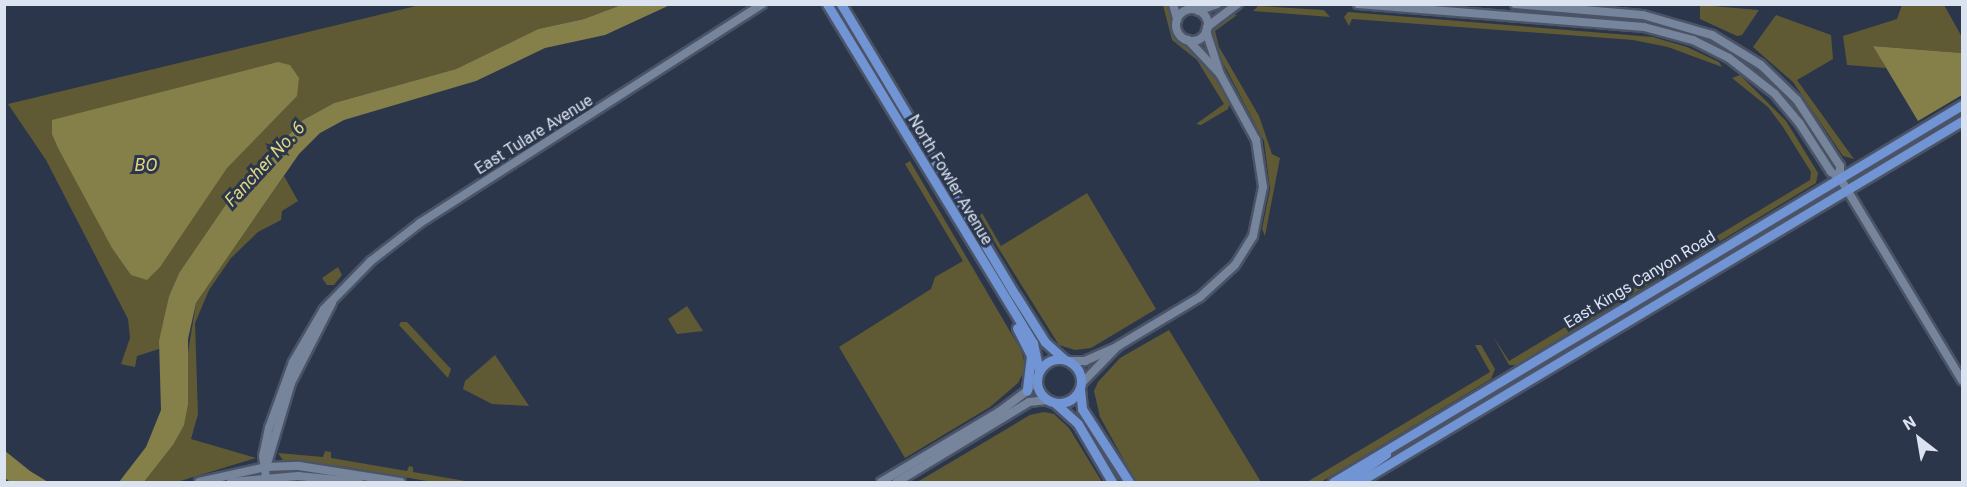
<!DOCTYPE html>
<html>
<head>
<meta charset="utf-8">
<style>
  body { margin:0 }
  #map { position:relative; width:1967px; height:487px; overflow:hidden; background:#2b364b; font-family:Roboto,sans-serif }
  div>[style] { position:absolute }
  [style*='--x'] { left:calc(var(--x)*1px); top:calc(var(--y)*1px); width:calc(var(--w)*1px); rotate:calc(var(--a)*1deg) }
  .green>* { inset:0; background:#5f5a34 }
  .water>* { inset:0; background:#857f49 }
  .roads { filter:drop-shadow(2px 0 #4b5466) drop-shadow(-2px 0 #4b5466) drop-shadow(0 2px #4b5466) drop-shadow(0 -2px #4b5466) }
  .minor>* { height:8px; margin:-4px; padding:0 4px; transform-origin:4px; border-radius:4px; background:#76849c }
  .minor>.ring { margin:-4px; padding:0; box-sizing:content-box; background:none; border:8px solid #76849c; border-radius:50% }
  .major>* { height:9px; margin:-4.5px; padding:0 4.5px; transform-origin:4.5px; border-radius:4.5px; background:#7194d4 }
  .major>.ring { margin:-4.5px; padding:0; box-sizing:content-box; background:none; border:9px solid #7194d4; border-radius:50% }
  span { translate:-50% -50%; white-space:nowrap; text-align:center; line-height:1.15; -webkit-text-stroke:6px #2b364b; paint-order:stroke }
  .street-label { font-size:16px; color:#dbe2f0 }
  .water-label { font-size:18px; color:#dfd583; font-style:italic }
  .frame { position:absolute; inset:0; border:6px solid #dbe2f0; pointer-events:none }
  .north { position:absolute; left:1889px; top:409px; width:60px; height:60px; -webkit-text-stroke:4px #2b364b; paint-order:stroke; rotate:329deg; font-size:16px; font-weight:700; line-height:24px; text-align:center; color:#dbe2f0 }
  .north::after { content:''; display:block; margin:auto; width:21px; height:27px; background:#dbe2f0; clip-path:polygon(50% 0,100% 100%,50% 72%,0 100%) }
</style>
</head>
<body>
<div id="map">
  <div class="green">
    <i style="clip-path:polygon(420px 5px,621px 5px,584px 19px,538px 29px,456px 69px,334px 103px,303px 120px,235px 191px,179px 273px,169px 296px,159px 349px,137px 356px,135px 367px,121px 364px,130px 338px,128px 319px,46px 160px,8px 104px)"></i>
    <i style="clip-path:polygon(1163px 5px,1170px 5px,1177px 37px,1208px 65px,1230px 102px,1228px 109px,1201px 125px,1196px 124px,1224px 104px,1197px 60px,1172px 40px)"></i>
    <i style="clip-path:polygon(1700px 5px,1759px 10px,1742px 35px,1737px 36px,1700px 19px)"></i>
    <i style="clip-path:polygon(1902px 5px,1944px 5px,1962px 37px,1962px 53px,1874px 46px,1886px 68px,1847px 65px,1843px 36px,1897px 19px)"></i>
    <i style="clip-path:polygon(1258px 6px,1324px 10px,1330px 17px,1253px 11px)"></i>
    <i style="clip-path:polygon(1348px 12px,1653px 37px,1687px 47px,1719px 62px,1722px 67px,1668px 47px,1633px 40px,1352px 19px,1349px 26px,1344px 17px)"></i>
    <i style="clip-path:polygon(1230px 15px,1237px 15px,1215px 31px,1219px 47px,1259px 116px,1272px 154px,1280px 158px,1265px 236px,1262px 229px,1270px 189px,1264px 141px,1211px 40px,1211px 28px)"></i>
    <i style="clip-path:polygon(1776px 15px,1831px 35px,1833px 59px,1797px 80px,1854px 159px,1843px 156px,1793px 82px,1753px 47px)"></i>
    <i style="clip-path:polygon(1740px 75px,1786px 121px,1818px 173px,1816px 183px,1516px 365px,1509px 365px,1493px 336px,1509px 361px,1810px 180px,1811px 172px,1783px 127px,1768px 107px,1732px 78px)"></i>
    <i style="clip-path:polygon(910px 161px,1021px 350px,1026px 367px,1018px 383px,990px 407px,905px 458px,839px 347px,931px 289px,935px 277px,963px 261px,905px 164px)"></i>
    <i style="clip-path:polygon(284px 176px,298px 201px,282px 211px,281px 220px,258px 232px,231px 258px,209px 290px,195px 323px,198px 414px,191px 439px,256px 458px,177px 482px,144px 482px,173px 445px,196px 303px)"></i>
    <i style="clip-path:polygon(1087px 193px,1156px 309px,1091px 348px,1075px 350px,1059px 345px,979px 217px,982px 213px,1001px 246px)"></i>
    <i style="clip-path:polygon(338px 267px,342px 275px,334px 285px,327px 285px,322px 278px)"></i>
    <i style="clip-path:polygon(687px 306px,703px 331px,677px 334px,668px 319px)"></i>
    <i style="clip-path:polygon(401px 322px,407px 322px,451px 369px,448px 378px,399px 325px)"></i>
    <i style="clip-path:polygon(1169px 330px,1261px 482px,1136px 482px,1100px 417px,1094px 391px,1098px 382px,1120px 358px)"></i>
    <i style="clip-path:polygon(1475px 345px,1481px 345px,1495px 369px,1491px 379px,1321px 482px,1307px 482px,1490px 372px)"></i>
    <i style="clip-path:polygon(495px 355px,529px 406px,492px 404px,463px 389px,465px 381px)"></i>
    <i style="clip-path:polygon(1044px 412px,1054px 414px,1069px 428px,1102px 482px,919px 481px,1030px 415px)"></i>
    <i style="clip-path:polygon(325px 451px,331px 452px,331px 458px,407px 471px,409px 466px,413px 467px,413px 472px,471px 482px,432px 482px,341px 466px,284px 462px,278px 453px,323px 457px)"></i>
  </div>
  <div class="water">
    <i style="clip-path:polygon(621px 5px,670px 5px,605px 35px,545px 48px,476px 81px,344px 120px,320px 133px,299px 154px,196px 303px,188px 339px,188px 404px,184px 425px,173px 445px,144px 482px,119px 482px,146px 447px,161px 410px,159px 341px,169px 296px,179px 273px,235px 191px,303px 120px,334px 103px,456px 69px,538px 29px,584px 19px)"></i>
    <i style="clip-path:polygon(1873px 46px,1962px 53px,1962px 95px,1918px 121px)"></i>
    <i style="clip-path:polygon(278px 62px,290px 65px,299px 78px,297px 96px,227px 168px,160px 267px,147px 280px,131px 275px,112px 248px,58px 148px,52px 134px,52px 120px)"></i>
    <i style="clip-path:polygon(4px 450px,30px 471px,48px 482px,10px 482px,5px 478px)"></i>
  </div>
  <div class="roads">
    <div class="minor">
      <i style="--x:1173;--y:4;--w:16;--a:75"></i>
      <i style="--x:1358;--y:4;--w:287;--a:4.6"></i>
      <i style="--x:1644;--y:27;--w:51;--a:14.9"></i>
      <i style="--x:1693;--y:40;--w:40;--a:26.6"></i>
      <i style="--x:1729;--y:58;--w:58;--a:38"></i>
      <i style="--x:1775;--y:94;--w:39;--a:50"></i>
      <i style="--x:1800;--y:124;--w:57;--a:57.1"></i>
      <i style="--x:1831;--y:172;--w:11;--a:34"></i>
      <i style="--x:1840;--y:178;--w:236;--a:58.9"></i>
      <i style="--x:1515;--y:4;--w:128;--a:4.9"></i>
      <i style="--x:1643;--y:15;--w:72;--a:16.2"></i>
      <i style="--x:1712;--y:35;--w:57;--a:31.5"></i>
      <i style="--x:1761;--y:65;--w:50;--a:44.2"></i>
      <i style="--x:1797;--y:100;--w:79;--a:56.9"></i>
      <i style="--x:1840;--y:166;--w:12;--a:90"></i>
      <i class="ring" style="left:1176px;top:9px;width:24px;height:24px"></i>
      <i style="--x:1198;--y:11;--w:20;--a:-20"></i>
      <i style="--x:1207;--y:27;--w:39;--a:-37"></i>
      <i style="--x:1206;--y:31;--w:45;--a:72"></i>
      <i style="--x:1069;--y:361;--w:16;--a:0"></i>
      <i style="--x:1085;--y:361;--w:36;--a:-24"></i>
      <i style="--x:1118;--y:346;--w:96;--a:-30.9"></i>
      <i style="--x:1200;--y:297;--w:47;--a:-42.4"></i>
      <i style="--x:1235;--y:265;--w:34;--a:-58"></i>
      <i style="--x:1253;--y:236;--w:50;--a:-78.5"></i>
      <i style="--x:1263;--y:187;--w:48;--a:-98.5"></i>
      <i style="--x:1256;--y:140;--w:75;--a:-118.6"></i>
      <i style="--x:1220;--y:74;--w:47;--a:-133.3"></i>
      <i style="--x:1081;--y:384;--w:53;--a:-45.8"></i>
      <i style="--x:266;--y:467;--w:88;--a:-73.4"></i>
      <i style="--x:291;--y:383;--w:90;--a:-62.9"></i>
      <i style="--x:266;--y:477;--w:21;--a:-98"></i>
      <i style="--x:263;--y:456;--w:29;--a:-78"></i>
      <i style="--x:269;--y:428;--w:70;--a:-70"></i>
      <i style="--x:293;--y:362;--w:61;--a:-59.7"></i>
      <i style="--x:324;--y:309;--w:67;--a:-45.6"></i>
      <i style="--x:371;--y:261;--w:62;--a:-37.8"></i>
      <i style="--x:420;--y:223;--w:406;--a:-32.6"></i>
      <i style="--x:199;--y:482;--w:69;--a:-12.6"></i>
      <i style="--x:266;--y:467;--w:33;--a:-2"></i>
      <i style="--x:299;--y:466;--w:103;--a:8.9"></i>
      <i style="--x:231;--y:482;--w:67;--a:-5.1"></i>
      <i style="--x:298;--y:476;--w:61;--a:5.6"></i>
      <i style="--x:881;--y:482;--w:137;--a:-30.7"></i>
      <i style="--x:999;--y:412;--w:35;--a:-37"></i>
      <i style="--x:1027;--y:391;--w:16;--a:-52"></i>
      <i style="--x:897;--y:482;--w:154;--a:-31.2"></i>
      <i style="--x:1029;--y:402;--w:19;--a:-6"></i>
    </div>
    <div class="major">
      <i style="--x:827;--y:4;--w:397;--a:58.7"></i>
      <i style="--x:1033;--y:343;--w:29;--a:78"></i>
      <i style="--x:841;--y:4;--w:340;--a:59.1"></i>
      <i style="--x:1016;--y:296;--w:54;--a:57.8"></i>
      <i style="--x:1045;--y:342;--w:25;--a:42"></i>
      <i style="--x:1017;--y:328;--w:31;--a:63"></i>
      <i style="--x:1031;--y:356;--w:35;--a:97"></i>
      <i class="ring" style="left:1037px;top:359px;width:35px;height:35px"></i>
      <i style="--x:1080;--y:389;--w:20;--a:84"></i>
      <i style="--x:1082;--y:409;--w:87;--a:57.2"></i>
      <i style="--x:1055;--y:403;--w:31;--a:42"></i>
      <i style="--x:1078;--y:424;--w:67;--a:59.6"></i>
      <i style="--x:1333;--y:482;--w:733;--a:-30.94"></i>
      <i style="--x:1346;--y:482;--w:49;--a:-35"></i>
      <i style="--x:1359;--y:482;--w:703;--a:-30.91"></i>
    </div>
  </div>
  <div class="street-label">
    <span style="left:534px;top:135px;rotate:-32deg">East Tulare Avenue</span>
    <span style="left:950px;top:180px;rotate:59deg">North Fowler Avenue</span>
    <span style="left:1640px;top:280px;rotate:-31deg">East Kings Canyon Road</span>
  </div>
  <div class="water-label">
    <span style="left:265px;top:164px;rotate:-47deg">Fancher No. 6</span>
    <span style="left:146px;top:165px">BO</span>
  </div>
  <div class="frame"></div>
  <div class="north">N</div>
</div>
</body>
</html>
